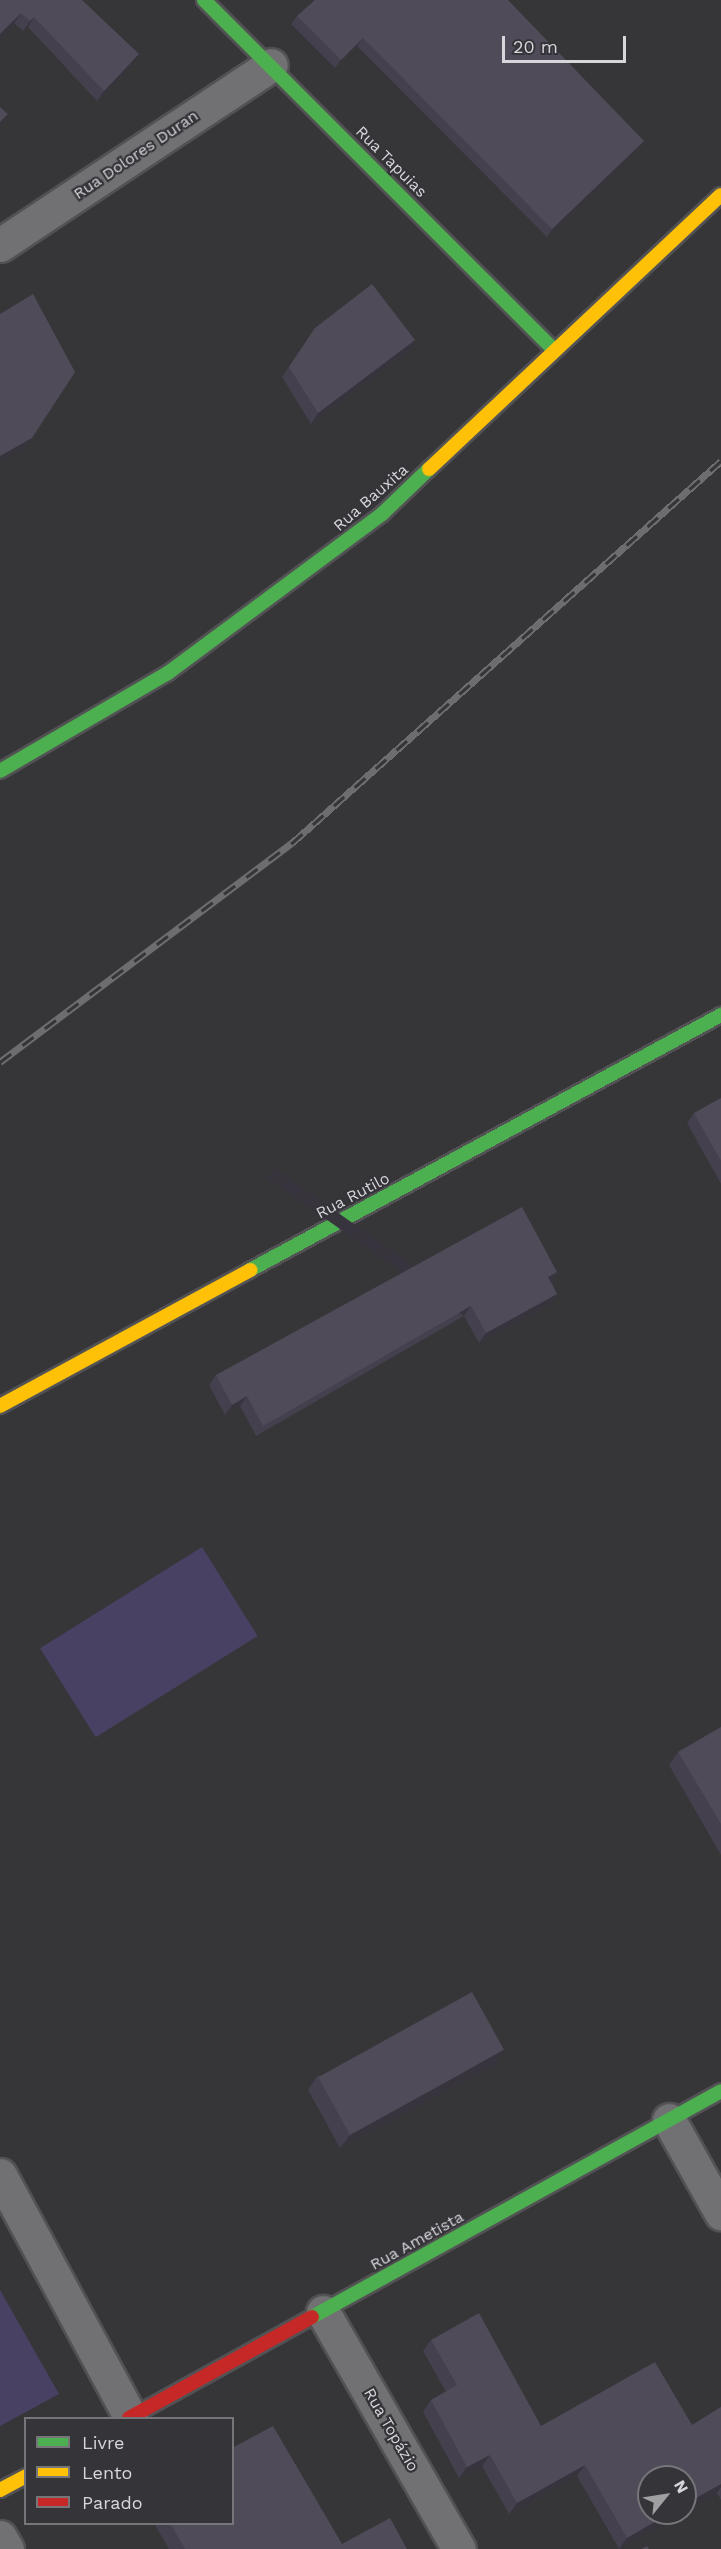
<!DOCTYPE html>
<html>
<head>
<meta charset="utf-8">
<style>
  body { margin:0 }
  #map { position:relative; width:721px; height:2549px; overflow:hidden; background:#363538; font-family:"Work Sans",sans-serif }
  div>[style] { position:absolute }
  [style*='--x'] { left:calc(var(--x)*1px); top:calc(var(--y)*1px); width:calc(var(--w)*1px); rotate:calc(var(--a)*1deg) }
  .green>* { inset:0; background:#494163; transform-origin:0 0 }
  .roads { filter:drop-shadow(2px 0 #525254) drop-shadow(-2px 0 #525254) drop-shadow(0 2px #525254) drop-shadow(0 -2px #525254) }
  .street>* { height:33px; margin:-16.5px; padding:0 16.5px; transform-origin:16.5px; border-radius:16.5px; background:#717073 }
  .fast>* { height:14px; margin:-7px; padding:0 7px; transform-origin:7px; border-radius:7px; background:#4caf50 }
  .slow>* { height:14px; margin:-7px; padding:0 7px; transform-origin:7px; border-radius:7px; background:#ffc107 }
  .jam>* { height:14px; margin:-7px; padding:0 7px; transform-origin:7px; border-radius:7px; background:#c62828 }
  .rail>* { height:7px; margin-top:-3.5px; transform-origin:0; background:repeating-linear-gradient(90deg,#353439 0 14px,#6d6c6e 0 28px); box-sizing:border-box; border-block:2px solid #6d6c6e }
  .wall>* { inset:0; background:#44404d }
  .shaded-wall>* { inset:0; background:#37343e; transform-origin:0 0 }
  .building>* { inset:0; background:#4f4b59; transform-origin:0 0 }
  span { translate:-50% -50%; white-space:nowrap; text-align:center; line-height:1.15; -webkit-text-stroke:4.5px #353439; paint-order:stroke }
  .street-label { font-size:16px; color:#d7d6da }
  .legend { position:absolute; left:24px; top:2417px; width:210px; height:108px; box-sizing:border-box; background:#353439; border:2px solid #767579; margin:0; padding:8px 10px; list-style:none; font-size:18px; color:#d7d6da }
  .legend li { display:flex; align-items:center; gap:12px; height:30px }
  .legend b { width:30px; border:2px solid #767579 }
  .north { position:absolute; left:637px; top:2465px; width:60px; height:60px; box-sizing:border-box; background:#353439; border:2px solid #767579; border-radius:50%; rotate:60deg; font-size:16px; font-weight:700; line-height:24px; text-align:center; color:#d7d6da }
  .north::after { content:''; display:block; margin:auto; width:21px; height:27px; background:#9f9ea1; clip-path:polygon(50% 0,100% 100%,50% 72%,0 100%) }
  .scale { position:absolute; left:502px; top:36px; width:124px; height:27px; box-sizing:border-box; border:3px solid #d7d6da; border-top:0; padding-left:8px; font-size:18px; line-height:21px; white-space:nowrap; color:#d7d6da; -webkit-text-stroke:4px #353439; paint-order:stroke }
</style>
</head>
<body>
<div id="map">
  <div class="green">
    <i style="left:202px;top:1547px;width:105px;height:191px;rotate:58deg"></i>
    <i style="clip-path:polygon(0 2290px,59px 2394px,0 2426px)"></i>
  </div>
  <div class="roads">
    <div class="street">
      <i style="--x:0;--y:245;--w:325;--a:-33.6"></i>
      <i style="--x:669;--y:2120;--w:107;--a:60.8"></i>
      <i style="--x:0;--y:2175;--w:276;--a:61.7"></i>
      <i style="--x:323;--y:2312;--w:273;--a:60.2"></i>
      <i style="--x:0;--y:2537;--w:14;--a:60"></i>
    </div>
    <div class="fast">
      <i style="--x:204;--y:0;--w:494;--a:45"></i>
      <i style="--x:0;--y:771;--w:194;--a:-30.3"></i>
      <i style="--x:168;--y:673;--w:267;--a:-36.6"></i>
      <i style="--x:382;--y:514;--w:65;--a:-43.8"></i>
      <i style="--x:250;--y:1270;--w:536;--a:-28.43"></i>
      <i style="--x:312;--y:2317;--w:467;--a:-28.9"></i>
    </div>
    <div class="slow">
      <i style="--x:429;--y:469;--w:400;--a:-43.2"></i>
      <i style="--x:0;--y:1406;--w:285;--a:-28.5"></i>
      <i style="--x:0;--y:2490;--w:30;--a:-28"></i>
    </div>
    <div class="jam">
      <i style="--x:129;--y:2418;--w:209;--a:-28.9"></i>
    </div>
  </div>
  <div class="rail">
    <i style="--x:0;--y:1062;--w:365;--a:-36.9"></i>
    <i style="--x:292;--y:843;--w:574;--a:-41.68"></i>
  </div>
  <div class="wall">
    <i style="clip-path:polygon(0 0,132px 64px,97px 101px,28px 27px,23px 31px,14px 23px)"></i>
    <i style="clip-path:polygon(315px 0,644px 141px,638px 149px,547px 237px,357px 46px,335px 68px,291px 24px,297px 16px)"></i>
    <i style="clip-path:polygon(315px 328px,415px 340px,408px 351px,311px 424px,282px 377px)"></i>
    <i style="clip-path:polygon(721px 1098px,721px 1184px,687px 1123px,694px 1113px)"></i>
    <i style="clip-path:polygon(557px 1272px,551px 1281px,557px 1294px,550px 1304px,479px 1343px,464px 1316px,256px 1436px,240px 1406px,225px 1415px,209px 1385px,216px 1375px)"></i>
    <i style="clip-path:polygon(721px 1727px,721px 1855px,669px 1765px,678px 1752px)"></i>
    <i style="clip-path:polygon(495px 2064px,340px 2148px,308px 2090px,317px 2076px)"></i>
    <i style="clip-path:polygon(431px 2340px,541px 2426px,692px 2425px,721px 2407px,721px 2500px,717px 2493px,685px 2511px,685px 2477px,649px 2513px,619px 2549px,577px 2476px,509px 2514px,482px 2466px,459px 2478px,423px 2412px,431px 2400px,446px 2392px,423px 2351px)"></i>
    <i style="clip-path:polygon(154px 2523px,232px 2523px,342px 2544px,407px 2549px,169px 2549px)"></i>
  </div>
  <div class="shaded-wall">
    <i style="clip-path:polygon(21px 13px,14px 23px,0 37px,0 34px)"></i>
    <i style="clip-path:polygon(34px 17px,28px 27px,23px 31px,30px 21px)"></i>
    <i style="clip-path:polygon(363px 38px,357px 46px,335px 68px,341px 60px)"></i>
    <i style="clip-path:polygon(139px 54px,132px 64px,97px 101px,104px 91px)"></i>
    <i style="clip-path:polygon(8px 114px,1px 124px,0 125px,0 122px)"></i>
    <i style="clip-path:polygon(644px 141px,638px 149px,547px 237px,552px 229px)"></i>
    <i style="clip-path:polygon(415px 340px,408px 351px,311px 424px,318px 413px)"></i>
    <i style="clip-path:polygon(32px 438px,25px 447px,0 462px,0 456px)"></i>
    <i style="clip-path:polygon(557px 1272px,550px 1283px,548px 1277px)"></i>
    <i style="clip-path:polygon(557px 1294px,550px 1304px,479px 1343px,486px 1333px)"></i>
    <i style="left:471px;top:1306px;width:12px;height:240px;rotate:125deg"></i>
    <i style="clip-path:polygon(247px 1396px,240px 1406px,225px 1415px,232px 1405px)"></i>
    <i style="clip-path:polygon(504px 2050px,495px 2064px,340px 2148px,350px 2135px)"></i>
    <i style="clip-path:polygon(490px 2455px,482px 2466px,459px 2478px,467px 2467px)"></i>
    <i style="clip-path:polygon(585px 2465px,577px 2476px,509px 2514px,517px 2503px)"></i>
    <i style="clip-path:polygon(721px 2484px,721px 2487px,717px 2493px,685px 2511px,685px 2504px)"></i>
    <i style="clip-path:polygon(670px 2513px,682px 2513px,619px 2549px,627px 2538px)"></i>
  </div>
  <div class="building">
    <i style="clip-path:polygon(0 0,82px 0,139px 54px,104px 91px,34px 17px,30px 21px,21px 13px,0 34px)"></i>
    <i style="clip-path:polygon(315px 0,508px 0,644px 141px,552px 229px,363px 38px,341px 60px,297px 16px)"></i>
    <i style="clip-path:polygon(0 107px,8px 114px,0 122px)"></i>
    <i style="clip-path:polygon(372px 284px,415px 340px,318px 413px,289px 367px,315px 328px)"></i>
    <i style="clip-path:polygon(33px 294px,75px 372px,32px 438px,0 456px,0 314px)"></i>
    <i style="clip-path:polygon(721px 1098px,721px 1161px,694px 1113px)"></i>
    <i style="clip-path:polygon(522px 1207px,557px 1272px,548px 1277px,557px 1294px,486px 1333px,471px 1306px,263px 1426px,247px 1396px,232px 1405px,216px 1375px)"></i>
    <i style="clip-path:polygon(721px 1727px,721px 1824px,678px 1752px)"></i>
    <i style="left:472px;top:1992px;width:66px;height:176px;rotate:61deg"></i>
    <i style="clip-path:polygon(479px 2313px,541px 2426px,655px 2362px,692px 2425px,721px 2407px,721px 2484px,685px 2504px,685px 2477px,649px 2477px,649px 2513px,670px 2513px,627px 2538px,585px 2465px,517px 2503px,490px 2455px,467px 2467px,431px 2400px,457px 2385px,431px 2340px)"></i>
    <i style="clip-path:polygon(273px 2426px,342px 2544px,390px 2518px,407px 2549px,185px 2549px,170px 2523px,232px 2523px,232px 2448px)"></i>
    <i style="clip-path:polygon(647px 2546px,649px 2549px,641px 2549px)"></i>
  </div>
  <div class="street-label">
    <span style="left:136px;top:155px;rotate:-34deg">Rua Dolores Duran</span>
    <span style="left:391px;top:162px;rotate:45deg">Rua Tapuias</span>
    <span style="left:371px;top:498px;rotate:-41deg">Rua Bauxita</span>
    <span style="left:353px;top:1196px;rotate:-28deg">Rua Rutilo</span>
    <span style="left:417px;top:2241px;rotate:-29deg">Rua Ametista</span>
    <span style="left:391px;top:2430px;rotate:60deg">Rua Topázio</span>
  </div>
  <ul class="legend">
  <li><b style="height:8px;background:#4caf50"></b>Livre</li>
  <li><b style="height:8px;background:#ffc107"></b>Lento</li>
  <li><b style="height:8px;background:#c62828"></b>Parado</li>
  </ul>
  <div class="north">N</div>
  <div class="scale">20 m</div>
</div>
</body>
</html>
